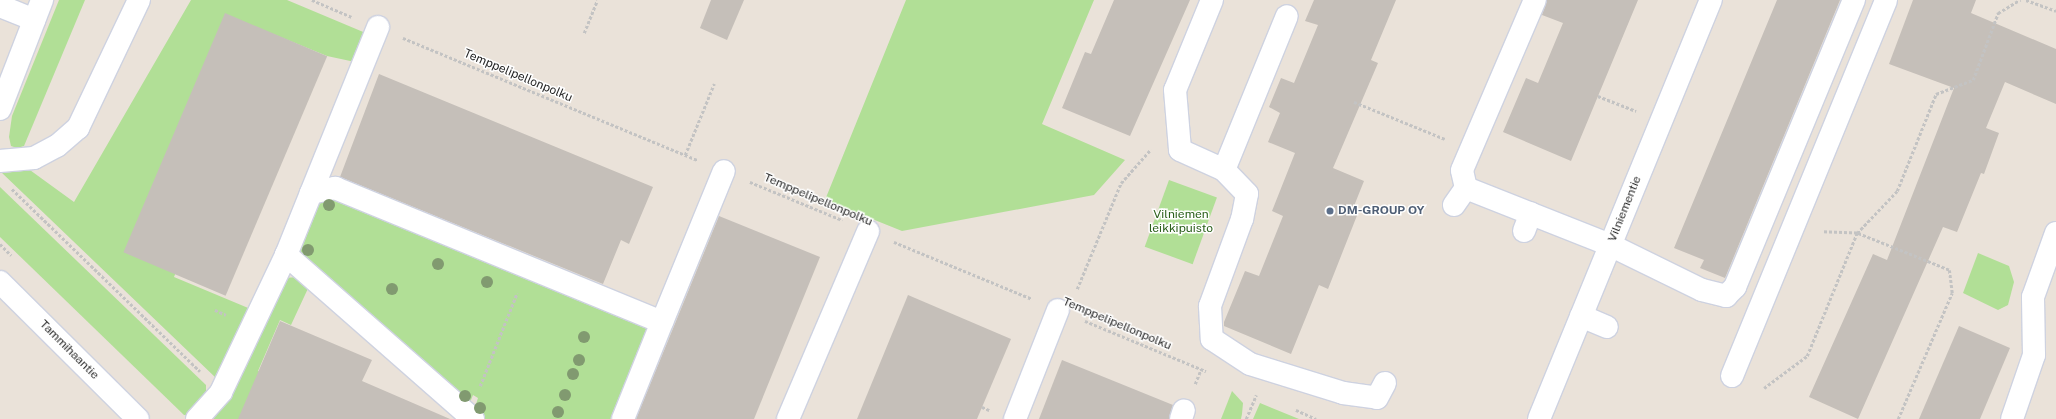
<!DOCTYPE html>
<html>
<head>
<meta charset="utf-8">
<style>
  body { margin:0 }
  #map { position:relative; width:2056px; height:419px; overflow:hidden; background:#eae2d9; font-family:"Public Sans",sans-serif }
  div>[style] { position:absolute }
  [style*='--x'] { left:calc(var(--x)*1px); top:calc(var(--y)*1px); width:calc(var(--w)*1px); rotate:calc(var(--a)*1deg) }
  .green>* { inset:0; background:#b1df96; transform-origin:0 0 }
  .building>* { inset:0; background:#c5bfb9; transform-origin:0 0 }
  .path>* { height:2.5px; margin-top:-1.25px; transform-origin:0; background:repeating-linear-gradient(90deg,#c3c3c3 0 3px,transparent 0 5px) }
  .roads { filter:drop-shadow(1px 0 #ced2e0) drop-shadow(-1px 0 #ced2e0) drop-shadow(0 1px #ced2e0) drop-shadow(0 -1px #ced2e0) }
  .minor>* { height:22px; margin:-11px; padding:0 11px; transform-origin:11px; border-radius:11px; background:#fff }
  .trees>* { width:12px; height:12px; margin:-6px; border-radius:50%; background:#819a70 }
  .dots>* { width:11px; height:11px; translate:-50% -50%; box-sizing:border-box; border:2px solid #fff; border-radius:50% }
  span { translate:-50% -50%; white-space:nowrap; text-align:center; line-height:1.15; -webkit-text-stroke:3px #fff; paint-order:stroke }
  .street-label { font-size:12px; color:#272727 }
  .service-label { font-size:12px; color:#4e5e75; font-weight:700 }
  .left { translate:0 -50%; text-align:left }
  .park-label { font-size:12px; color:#2b601b }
</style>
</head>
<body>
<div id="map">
  <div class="green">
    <i style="clip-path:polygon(59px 0,85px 0,24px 146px,17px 148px,11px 146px,9px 137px,12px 116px)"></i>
    <i style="clip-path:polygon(191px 0,287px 0,368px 34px,355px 62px,327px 56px,273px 34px,174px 277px,253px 310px,216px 378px,1px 172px,23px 165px,74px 202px)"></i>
    <i style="clip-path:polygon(906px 0,1094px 0,1042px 124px,1125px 160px,1094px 195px,902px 231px,825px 200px)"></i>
    <i style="left:1169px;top:180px;width:51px;height:71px;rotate:20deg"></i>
    <i style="clip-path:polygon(0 187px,206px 385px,206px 395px,194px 415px,184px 415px,0 237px)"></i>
    <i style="clip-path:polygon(334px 192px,640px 320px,649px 330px,619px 419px,484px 419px,474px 410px,478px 398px,473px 395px,469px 405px,305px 261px,298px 248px,315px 197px)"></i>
    <i style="clip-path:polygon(1978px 253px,2009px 266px,2014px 282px,2008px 305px,1998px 310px,1963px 293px)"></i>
    <i style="clip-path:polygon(298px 277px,311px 282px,291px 325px,280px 320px,258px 371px,347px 409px,343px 419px,211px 419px,285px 278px)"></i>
    <i style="clip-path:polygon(1232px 391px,1243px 403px,1242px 414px,1241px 419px,1221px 419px)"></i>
    <i style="clip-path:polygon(1260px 403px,1272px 408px,1299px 419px,1253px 419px)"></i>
  </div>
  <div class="building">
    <i style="clip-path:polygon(711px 0,744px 0,727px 40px,700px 28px)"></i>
    <i style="clip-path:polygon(1114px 0,1190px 0,1130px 136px,1062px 108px,1085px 52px,1091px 54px)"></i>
    <i style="clip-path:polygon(1314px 0,1396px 0,1371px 60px,1378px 63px,1333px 168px,1364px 181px,1352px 211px,1358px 213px,1328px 289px,1319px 285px,1291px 354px,1224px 326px,1224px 322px,1245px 271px,1259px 276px,1283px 216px,1272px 211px,1295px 153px,1268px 142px,1280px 113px,1269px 107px,1281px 78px,1294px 83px,1318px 25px,1305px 21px)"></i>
    <i style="clip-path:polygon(1547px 0,1638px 0,1571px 161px,1503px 132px,1526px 78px,1538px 83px,1563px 23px,1542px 15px)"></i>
    <i style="clip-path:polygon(1777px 0,1840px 0,1725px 278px,1700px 268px,1704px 260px,1674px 248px)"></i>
    <i style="clip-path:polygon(1913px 0,1976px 0,1971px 13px,2056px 49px,2056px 104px,2005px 82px,1986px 128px,1999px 133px,1984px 174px,1981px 173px,1957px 232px,1943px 227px,1858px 419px,1809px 397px,1873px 254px,1887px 260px,1954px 88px,1889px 64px)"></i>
    <i style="left:225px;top:13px;width:111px;height:260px;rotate:23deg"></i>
    <i style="clip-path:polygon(379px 74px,653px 187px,629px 244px,621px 240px,603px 284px,340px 177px)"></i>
    <i style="clip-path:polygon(719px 216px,820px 257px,754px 419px,636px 419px)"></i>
    <i style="clip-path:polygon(908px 295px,1011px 339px,977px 419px,857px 419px)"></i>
    <i style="clip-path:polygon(280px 321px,372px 360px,362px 381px,450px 419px,238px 419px)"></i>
    <i style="clip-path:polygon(1959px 326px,2010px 348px,1980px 419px,1919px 419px)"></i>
    <i style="clip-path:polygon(1062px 360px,1173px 405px,1169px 419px,1039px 419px)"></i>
  </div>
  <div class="path">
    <i style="--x:312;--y:0;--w:43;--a:23"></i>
    <i style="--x:2026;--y:0;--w:32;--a:20"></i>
    <i style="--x:584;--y:33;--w:35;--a:-68"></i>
    <i style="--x:403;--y:38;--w:319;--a:22.5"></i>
    <i style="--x:1598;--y:96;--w:41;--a:21.5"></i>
    <i style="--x:1354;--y:102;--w:98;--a:22.1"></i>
    <i style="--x:685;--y:155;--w:77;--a:-67.8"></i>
    <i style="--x:750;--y:182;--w:100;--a:22.4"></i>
    <i style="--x:12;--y:189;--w:262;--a:44.1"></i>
    <i style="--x:894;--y:242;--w:149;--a:22.4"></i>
    <i style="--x:0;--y:244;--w:16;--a:45"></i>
    <i style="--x:1077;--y:289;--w:115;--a:-67.5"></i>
    <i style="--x:1121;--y:183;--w:45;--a:-48.6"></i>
    <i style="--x:215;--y:310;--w:12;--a:24"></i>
    <i style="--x:1085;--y:321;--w:131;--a:22.5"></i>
    <i style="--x:1195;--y:384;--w:16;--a:-68"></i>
    <i style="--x:480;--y:386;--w:100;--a:-68.3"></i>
    <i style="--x:1764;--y:388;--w:54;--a:-36.7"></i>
    <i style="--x:1807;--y:356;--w:133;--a:-67.9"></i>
    <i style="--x:1857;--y:233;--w:35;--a:-178"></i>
    <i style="--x:982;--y:407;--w:8;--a:23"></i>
    <i style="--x:1296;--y:410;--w:22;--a:24"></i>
    <i style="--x:1246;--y:419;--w:26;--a:-67"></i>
    <i style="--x:1898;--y:419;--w:137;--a:-66.8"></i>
    <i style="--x:1952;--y:293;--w:23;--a:-97"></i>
    <i style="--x:1949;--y:270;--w:99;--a:-158.1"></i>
    <i style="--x:1857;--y:233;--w:58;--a:-46.4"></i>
    <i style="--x:1897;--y:191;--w:105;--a:-68.1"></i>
    <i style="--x:1936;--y:94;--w:40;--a:-21"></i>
    <i style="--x:1973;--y:80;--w:72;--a:-69.5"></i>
    <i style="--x:1998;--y:13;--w:26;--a:-31"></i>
  </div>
  <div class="roads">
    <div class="minor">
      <i style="--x:1212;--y:0;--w:97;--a:112.3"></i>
      <i style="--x:1175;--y:90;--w:60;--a:85.2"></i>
      <i style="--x:1180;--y:150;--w:48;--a:24.4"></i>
      <i style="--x:1224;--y:170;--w:166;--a:-67.8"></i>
      <i style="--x:0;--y:6;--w:37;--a:22"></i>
      <i style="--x:0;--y:109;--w:117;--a:-68.9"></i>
      <i style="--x:0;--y:161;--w:34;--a:-5"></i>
      <i style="--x:34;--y:158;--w:26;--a:-28"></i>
      <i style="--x:57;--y:146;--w:28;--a:-41"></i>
      <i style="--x:78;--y:128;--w:142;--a:-64.5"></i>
      <i style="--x:1224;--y:170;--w:33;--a:46"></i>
      <i style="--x:1247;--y:194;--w:25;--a:101"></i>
      <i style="--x:1242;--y:219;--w:93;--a:110.2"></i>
      <i style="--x:1210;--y:306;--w:33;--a:87"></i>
      <i style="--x:1212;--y:339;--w:45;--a:33.3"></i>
      <i style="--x:1250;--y:364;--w:97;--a:17.3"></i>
      <i style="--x:1343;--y:393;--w:34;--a:8"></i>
      <i style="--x:1377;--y:398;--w:17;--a:-62"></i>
      <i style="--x:1466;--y:188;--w:155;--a:21.6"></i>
      <i style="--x:1610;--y:245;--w:102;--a:26.1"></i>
      <i style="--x:1702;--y:290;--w:25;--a:14"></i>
      <i style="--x:1726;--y:296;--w:13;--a:-45"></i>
      <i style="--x:1735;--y:287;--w:311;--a:-67.5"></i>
      <i style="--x:311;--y:193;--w:179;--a:-68"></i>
      <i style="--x:1454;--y:205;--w:21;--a:-55"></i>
      <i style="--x:1466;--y:188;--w:18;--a:-103"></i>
      <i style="--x:1462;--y:170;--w:185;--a:-66.8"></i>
      <i style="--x:1524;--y:231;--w:19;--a:-69"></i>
      <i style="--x:0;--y:282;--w:194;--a:44.8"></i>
      <i style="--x:1581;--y:316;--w:28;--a:23"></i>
      <i style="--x:1732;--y:376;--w:406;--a:-67.7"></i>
      <i style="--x:197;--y:419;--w:36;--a:-48"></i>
      <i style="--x:221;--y:392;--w:152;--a:-64.6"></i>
      <i style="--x:473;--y:419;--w:249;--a:-138.7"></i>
      <i style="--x:286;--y:255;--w:67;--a:-68"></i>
      <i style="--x:311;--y:193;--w:25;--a:-12"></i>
      <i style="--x:335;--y:188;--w:353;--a:22.3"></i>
      <i style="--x:662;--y:322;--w:163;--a:-67.7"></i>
      <i style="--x:623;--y:419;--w:105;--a:-68.1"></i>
      <i style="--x:788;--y:419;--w:204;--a:-66.9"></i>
      <i style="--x:1015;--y:419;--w:117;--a:-68.5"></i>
      <i style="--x:1181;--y:419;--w:9;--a:-72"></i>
      <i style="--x:1539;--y:419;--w:453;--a:-67.7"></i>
      <i style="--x:2012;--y:419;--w:68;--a:-71"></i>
      <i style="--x:2034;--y:355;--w:58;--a:-91"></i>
      <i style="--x:2033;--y:297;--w:68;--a:-70.2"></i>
    </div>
  </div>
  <div class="trees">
    <i style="left:329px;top:205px"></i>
    <i style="left:308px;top:250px"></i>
    <i style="left:438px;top:264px"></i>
    <i style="left:487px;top:282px"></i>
    <i style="left:392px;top:289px"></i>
    <i style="left:584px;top:337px"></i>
    <i style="left:579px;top:360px"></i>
    <i style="left:573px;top:374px"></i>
    <i style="left:565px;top:395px"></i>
    <i style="left:465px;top:396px"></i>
    <i style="left:480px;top:408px"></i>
    <i style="left:558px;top:412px"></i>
  </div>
  <div class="dots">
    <i style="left:1330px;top:211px;background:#5c6f8a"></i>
  </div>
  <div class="street-label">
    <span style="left:518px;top:76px;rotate:23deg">Temppelipellonpolku</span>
    <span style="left:818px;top:200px;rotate:23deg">Temppelipellonpolku</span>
    <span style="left:1625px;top:209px;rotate:-68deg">Vilniementie</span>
    <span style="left:1117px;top:324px;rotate:23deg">Temppelipellonpolku</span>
    <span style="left:69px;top:350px;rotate:45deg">Tammihaantie</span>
  </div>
  <div class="service-label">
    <span class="left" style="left:1338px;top:211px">DM-GROUP OY</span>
  </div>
  <div class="park-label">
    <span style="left:1181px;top:222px">Vilniemen<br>leikkipuisto</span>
  </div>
</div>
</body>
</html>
